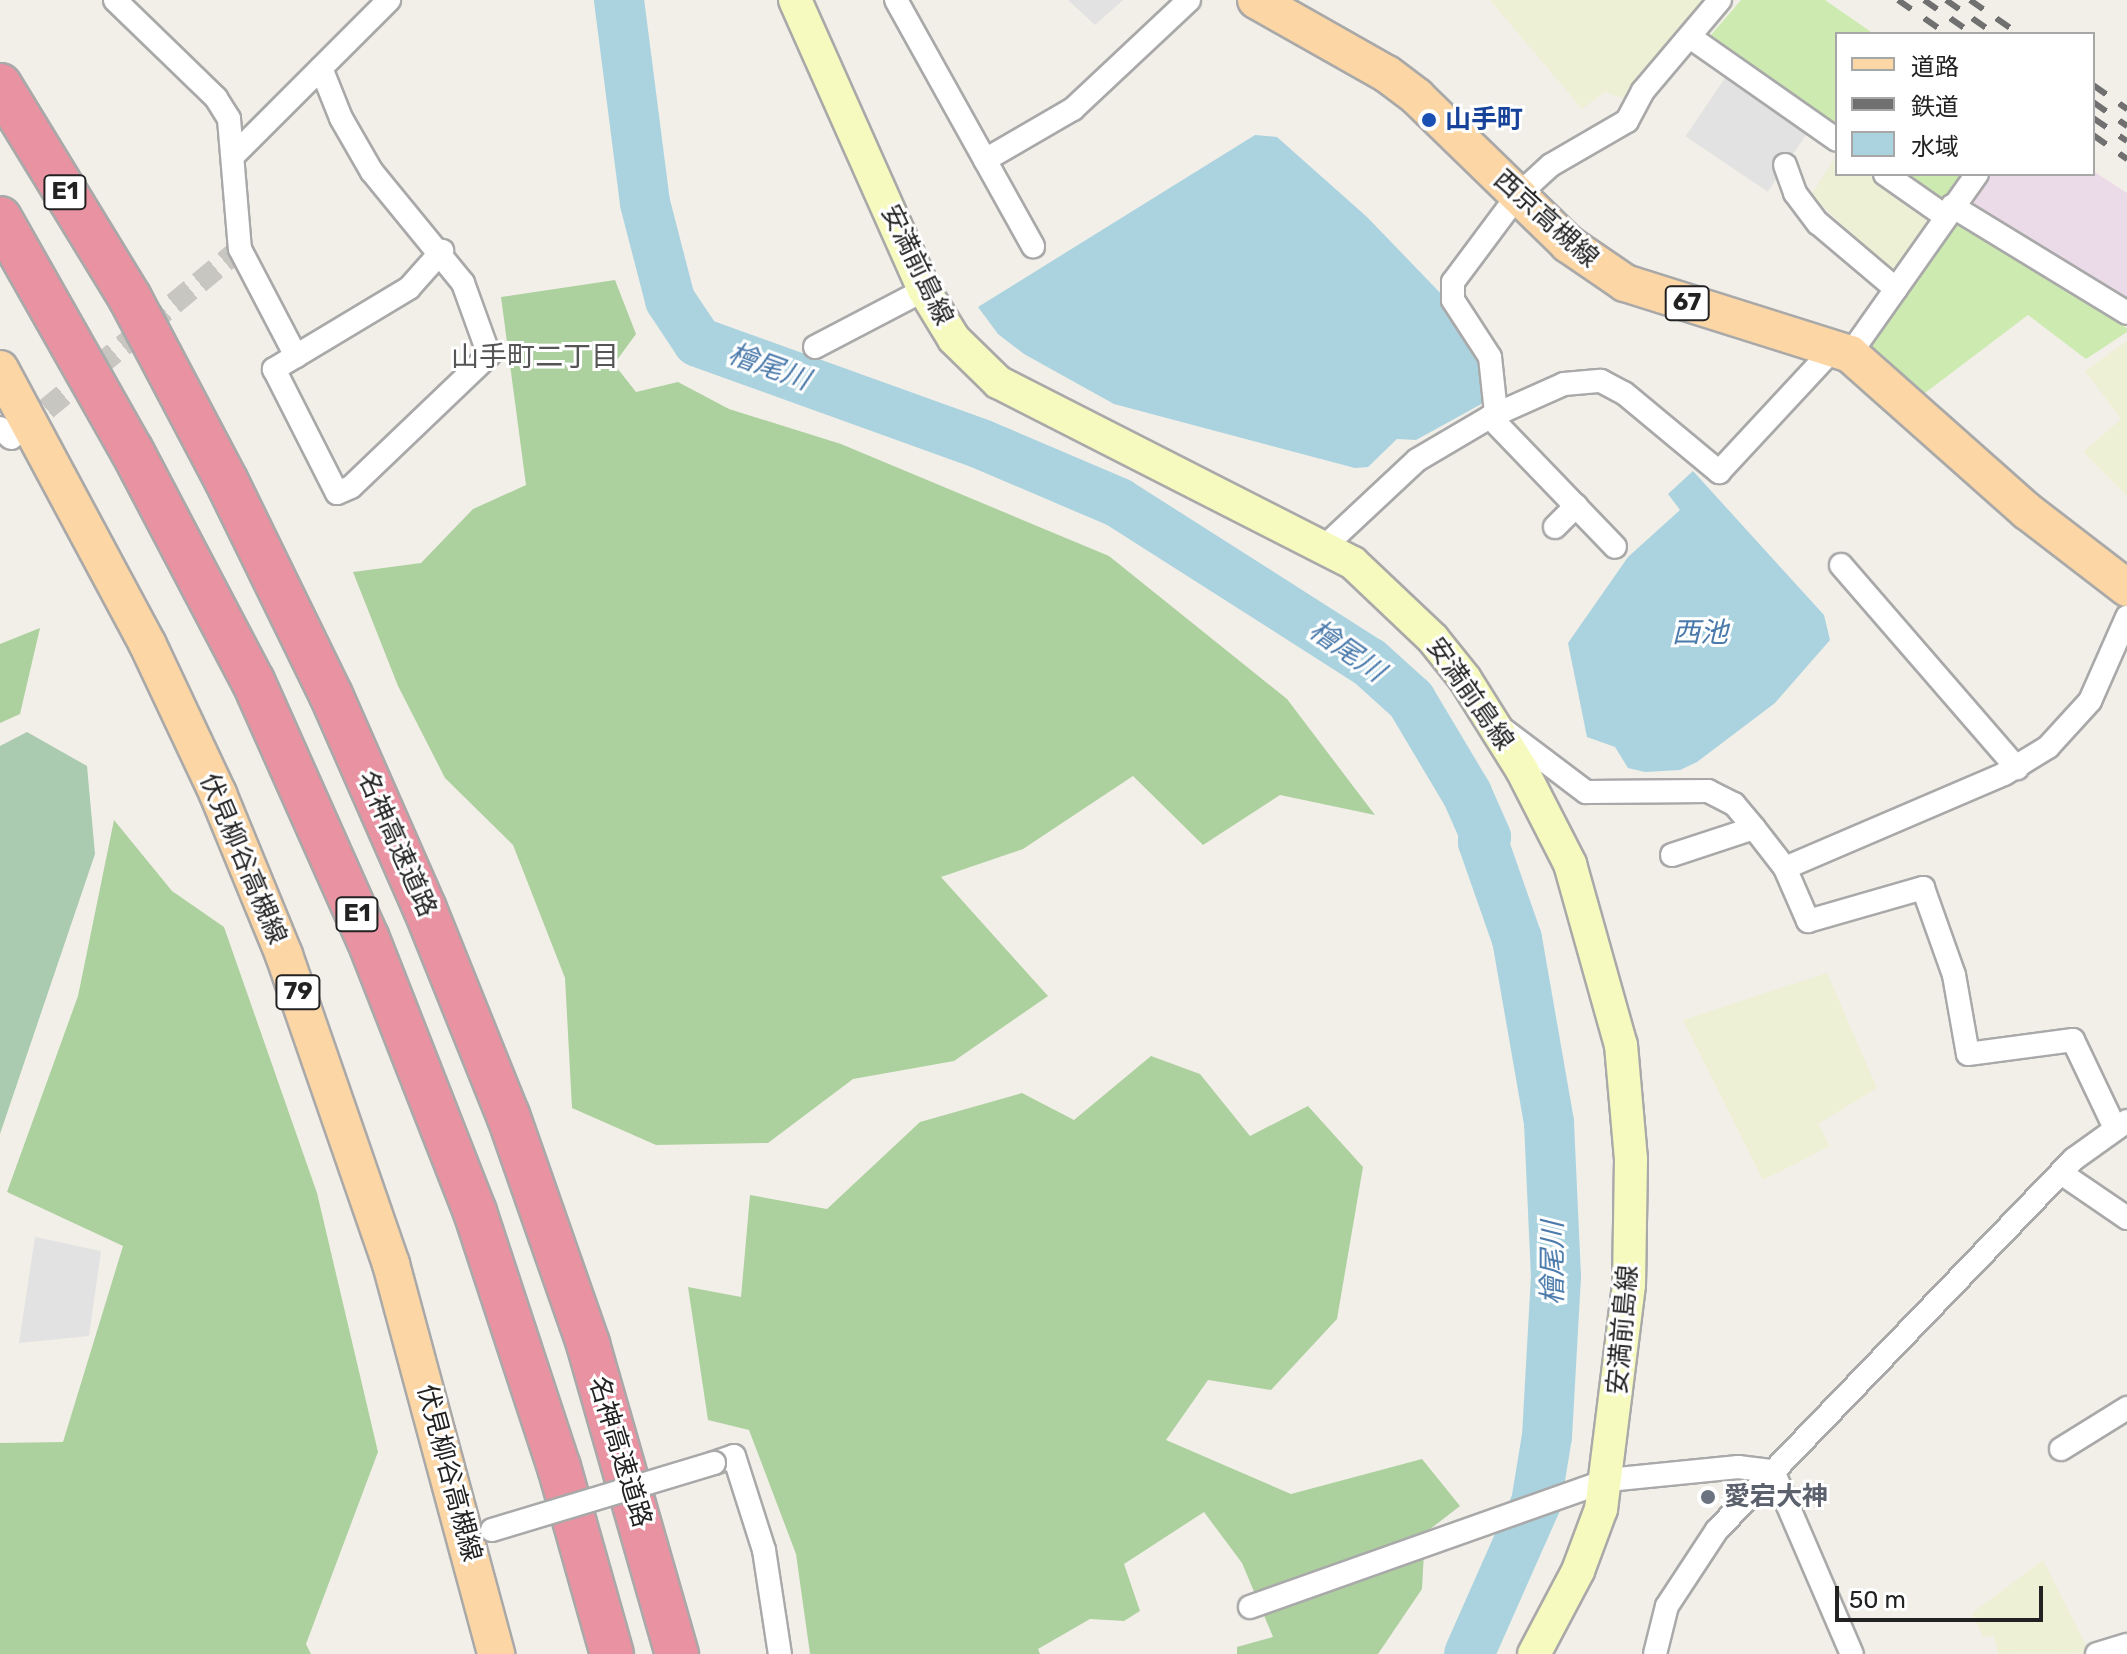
<!DOCTYPE html>
<html>
<head>
<meta charset="utf-8">
<style>
  body { margin:0 }
  #map { position:relative; width:2127px; height:1654px; overflow:hidden; background:#f2efe9; font-family:Rubik,"Noto Sans JP",sans-serif }
  div>[style] { position:absolute }
  [style*='--x'] { left:calc(var(--x)*1px); top:calc(var(--y)*1px); width:calc(var(--w)*1px); rotate:calc(var(--a)*1deg) }
  .industrial>* { inset:0; background:#ebdbe8 }
  .farmland>* { inset:0; background:#eef0d5 }
  .grass>* { inset:0; background:#cdebb0 }
  .forest>* { inset:0; background:#add19e }
  .cemetery>* { inset:0; background:#aacbaf }
  .parking>* { inset:0; background:#e2e2e2; transform-origin:0 0 }
  .water>* { inset:0; background:#aad3df }
  .river>* { height:50px; margin:-25px; padding:0 25px; transform-origin:25px; border-radius:25px; background:#aad3df }
  .street-tunnel>* { height:22px; margin-top:-11px; transform-origin:0; background:repeating-linear-gradient(90deg,#c8c6c1 0 22px,transparent 0 33px) }
  .roads { filter:drop-shadow(2px 0 #a9a9a9) drop-shadow(-2px 0 #a9a9a9) drop-shadow(0 2px #a9a9a9) drop-shadow(0 -2px #a9a9a9) }
  .street>* { height:22px; margin:-11px; padding:0 11px; transform-origin:11px; border-radius:11px; background:#fff }
  .secondary>* { height:32px; margin:-16px; padding:0 16px; transform-origin:16px; border-radius:16px; background:#f7fabf }
  .primary>* { height:36px; margin:-18px; padding:0 18px; transform-origin:18px; border-radius:18px; background:#fcd6a4 }
  .highway>* { height:42px; margin:-21px; padding:0 21px; transform-origin:21px; border-radius:21px; background:#e892a2 }
  .rail>* { height:6px; margin-top:-3px; transform-origin:0; background:repeating-linear-gradient(90deg,#707070 0 16px,transparent 0 32px) }
  .bridges { filter:drop-shadow(2px 0 #a9a9a9) drop-shadow(-2px 0 #a9a9a9) drop-shadow(0 2px #a9a9a9) drop-shadow(0 -2px #a9a9a9) }
  .street-bridge>* { height:22px; margin:-11px; padding:0 11px; transform-origin:11px; border-radius:11px; background:#fff }
  .dots>* { width:22px; height:22px; translate:-50% -50%; box-sizing:border-box; border:4px solid #fff; border-radius:50% }
  span { translate:-50% -50%; white-space:nowrap; text-align:center; line-height:1.15; -webkit-text-stroke:6px #fff; paint-order:stroke }
  .shield-label span { padding:2px 6px; background:#fff; border:2px solid; border-radius:6px; -webkit-text-stroke-width:0 }
  .shield-label { font-size:24px; color:#222; font-weight:700 }
  .transit-label { font-size:26px; color:#164399; font-weight:700 }
  .left { translate:0 -50%; text-align:left }
  .street-label { font-size:26px; color:#222 }
  .worship-label { font-size:26px; color:#5b616d; font-weight:700 }
  .neighbourhood-label { font-size:28px; color:#555 }
  .water-label { font-size:28px; color:#4a7aab; font-style:italic }
  .legend { position:absolute; left:1835px; top:32px; width:260px; height:144px; box-sizing:border-box; background:#fff; border:2px solid #a7a7a7; margin:0; padding:10px 14px; list-style:none; font-size:24px; color:#222 }
  .legend li { display:flex; align-items:center; gap:16px; height:40px }
  .legend b { width:40px; border:2px solid #a7a7a7 }
  .scale { position:absolute; left:1835px; top:1586px; width:208px; height:36px; box-sizing:border-box; border:4px solid #222; border-top:0; padding-left:10px; font-size:24px; line-height:28px; white-space:nowrap; color:#222; -webkit-text-stroke:6px #fff; paint-order:stroke }
</style>
</head>
<body>
<div id="map">
  <div class="industrial">
    <i style="clip-path:polygon(2093px 171px,2127px 193px,2127px 309px,1962px 206px,1986px 174px)"></i>
  </div>
  <div class="farmland">
    <i style="clip-path:polygon(1490px 0,1711px 0,1625px 99px,1605px 92px,1582px 109px)"></i>
    <i style="clip-path:polygon(1837px 155px,1837px 174px,1873px 174px,1931px 217px,1894px 275px,1811px 195px)"></i>
    <i style="clip-path:polygon(2127px 341px,2127px 496px,2083px 452px,2121px 419px,2085px 371px)"></i>
    <i style="clip-path:polygon(1827px 973px,1877px 1088px,1818px 1124px,1830px 1146px,1763px 1180px,1683px 1020px)"></i>
    <i style="clip-path:polygon(2043px 1560px,2090px 1653px,1998px 1654px,1994px 1636px,1983px 1637px,1972px 1613px)"></i>
  </div>
  <div class="grass">
    <i style="clip-path:polygon(1741px 0,1825px 0,1874px 34px,1837px 34px,1837px 125px,1711px 35px)"></i>
    <i style="clip-path:polygon(1904px 174px,1963px 174px,1943px 201px)"></i>
    <i style="clip-path:polygon(1951px 220px,2127px 328px,2127px 332px,2086px 359px,2028px 315px,1921px 396px,1864px 345px)"></i>
  </div>
  <div class="forest">
    <i style="clip-path:polygon(615px 280px,636px 334px,614px 364px,636px 392px,678px 382px,729px 409px,841px 444px,1109px 556px,1287px 699px,1375px 815px,1280px 795px,1203px 845px,1133px 776px,1023px 849px,941px 877px,1048px 996px,954px 1061px,853px 1079px,768px 1143px,656px 1145px,572px 1108px,565px 978px,513px 845px,445px 778px,398px 686px,353px 572px,421px 563px,473px 509px,526px 485px,501px 297px)"></i>
    <i style="clip-path:polygon(40px 628px,20px 714px,0 723px,0 644px)"></i>
    <i style="clip-path:polygon(114px 820px,172px 891px,224px 927px,317px 1193px,378px 1452px,306px 1644px,311px 1654px,0 1654px,0 1443px,63px 1442px,123px 1246px,7px 1192px,78px 996px)"></i>
    <i style="clip-path:polygon(1151px 1056px,1200px 1074px,1250px 1136px,1308px 1106px,1363px 1167px,1337px 1319px,1271px 1390px,1208px 1380px,1166px 1440px,1291px 1494px,1422px 1459px,1460px 1506px,1425px 1533px,1422px 1589px,1378px 1654px,1237px 1654px,1237px 1647px,1273px 1637px,1242px 1563px,1204px 1512px,1124px 1564px,1140px 1611px,1124px 1621px,1090px 1619px,1038px 1649px,1040px 1654px,810px 1654px,796px 1554px,749px 1430px,708px 1420px,688px 1287px,741px 1297px,750px 1195px,827px 1209px,920px 1122px,1022px 1093px,1074px 1120px)"></i>
  </div>
  <div class="cemetery">
    <i style="clip-path:polygon(27px 732px,87px 766px,95px 854px,0 1134px,0 746px)"></i>
  </div>
  <div class="parking">
    <i style="clip-path:polygon(1068px 0,1123px 0,1095px 25px)"></i>
    <i style="left:1727px;top:75px;width:99px;height:74px;rotate:34deg"></i>
    <i style="clip-path:polygon(35px 1237px,101px 1251px,89px 1336px,19px 1343px)"></i>
  </div>
  <div class="water">
    <i style="clip-path:polygon(1255px 135px,1277px 137px,1367px 217px,1450px 303px,1478px 350px,1485px 402px,1416px 440px,1397px 439px,1368px 467px,1355px 468px,1114px 404px,1024px 354px,998px 334px,978px 307px)"></i>
    <i style="clip-path:polygon(1693px 471px,1824px 615px,1830px 640px,1775px 703px,1697px 762px,1680px 770px,1645px 772px,1628px 768px,1615px 747px,1587px 737px,1568px 643px,1628px 557px,1680px 510px,1668px 494px)"></i>
  </div>
  <div class="river">
    <i style="--x:619;--y:0;--w:205;--a:82.7"></i>
    <i style="--x:645;--y:203;--w:100;--a:75.5"></i>
    <i style="--x:670;--y:300;--w:50;--a:56.3"></i>
    <i style="--x:698;--y:342;--w:301;--a:19.8"></i>
    <i style="--x:981;--y:444;--w:150;--a:23.1"></i>
    <i style="--x:1119;--y:503;--w:296;--a:32.5"></i>
    <i style="--x:1369;--y:662;--w:57;--a:42.1"></i>
    <i style="--x:1411;--y:700;--w:109;--a:59.2"></i>
    <i style="--x:1467;--y:794;--w:47;--a:66.2"></i>
    <i style="--x:1486;--y:837;--w:6;--a:121"></i>
    <i style="--x:1483;--y:842;--w:103;--a:70.7"></i>
    <i style="--x:1517;--y:939;--w:187;--a:80.1"></i>
    <i style="--x:1549;--y:1123;--w:153;--a:87.4"></i>
    <i style="--x:1556;--y:1276;--w:160;--a:93.2"></i>
    <i style="--x:1547;--y:1436;--w:68;--a:99.3"></i>
    <i style="--x:1536;--y:1503;--w:165;--a:113.9"></i>
  </div>
  <div class="street-tunnel">
    <i style="--x:21;--y:430;--w:284;--a:-39.6"></i>
  </div>
  <div class="roads">
    <div class="street">
      <i style="--x:115;--y:0;--w:141;--a:44.1"></i>
      <i style="--x:216;--y:98;--w:25;--a:58"></i>
      <i style="--x:229;--y:119;--w:130;--a:85.2"></i>
      <i style="--x:240;--y:249;--w:121;--a:62.4"></i>
      <i style="--x:296;--y:356;--w:26;--a:149"></i>
      <i style="--x:274;--y:369;--w:139;--a:63.1"></i>
      <i style="--x:337;--y:493;--w:15;--a:-23"></i>
      <i style="--x:351;--y:487;--w:191;--a:-43.7"></i>
      <i style="--x:489;--y:355;--w:77;--a:-109.9"></i>
      <i style="--x:463;--y:283;--w:144;--a:-129.3"></i>
      <i style="--x:372;--y:172;--w:62;--a:-119.9"></i>
      <i style="--x:341;--y:118;--w:54;--a:-111.8"></i>
      <i style="--x:896;--y:0;--w:282;--a:60.9"></i>
      <i style="--x:1690;--y:37;--w:179;--a:35"></i>
      <i style="--x:235;--y:154;--w:218;--a:-45"></i>
      <i style="--x:985;--y:160;--w:102;--a:-30.1"></i>
      <i style="--x:1073;--y:109;--w:159;--a:-43.2"></i>
      <i style="--x:1785;--y:165;--w:30;--a:70"></i>
      <i style="--x:1795;--y:193;--w:38;--a:53"></i>
      <i style="--x:1818;--y:223;--w:102;--a:40.2"></i>
      <i style="--x:1885;--y:174;--w:73;--a:35"></i>
      <i style="--x:1952;--y:206;--w:205;--a:31.4"></i>
      <i style="--x:815;--y:347;--w:123;--a:-27.6"></i>
      <i style="--x:1850;--y:354;--w:220;--a:-54.8"></i>
      <i style="--x:296;--y:356;--w:132;--a:-31"></i>
      <i style="--x:409;--y:288;--w:50;--a:-48.3"></i>
      <i style="--x:1496;--y:413;--w:56;--a:-96.1"></i>
      <i style="--x:1490;--y:357;--w:68;--a:-123"></i>
      <i style="--x:1453;--y:300;--w:18;--a:-90"></i>
      <i style="--x:1453;--y:282;--w:107;--a:-53.3"></i>
      <i style="--x:1517;--y:196;--w:46;--a:-42.4"></i>
      <i style="--x:1551;--y:165;--w:88;--a:-30.1"></i>
      <i style="--x:1627;--y:121;--w:34;--a:-62"></i>
      <i style="--x:1643;--y:91;--w:119;--a:-49.8"></i>
      <i style="--x:1490;--y:417;--w:81;--a:-24"></i>
      <i style="--x:1564;--y:384;--w:37;--a:-5"></i>
      <i style="--x:1601;--y:381;--w:26;--a:28"></i>
      <i style="--x:1624;--y:393;--w:124;--a:39.7"></i>
      <i style="--x:1719;--y:472;--w:171;--a:-47.1"></i>
      <i style="--x:0;--y:428;--w:15;--a:42"></i>
      <i style="--x:1555;--y:527;--w:30;--a:-45"></i>
      <i style="--x:1324;--y:547;--w:127;--a:-43.1"></i>
      <i style="--x:1417;--y:460;--w:85;--a:-30.5"></i>
      <i style="--x:1490;--y:417;--w:180;--a:46.1"></i>
      <i style="--x:1841;--y:565;--w:269;--a:49.1"></i>
      <i style="--x:1500;--y:727;--w:108;--a:37.1"></i>
      <i style="--x:1586;--y:792;--w:122;--a:-0.5"></i>
      <i style="--x:1708;--y:791;--w:29;--a:27"></i>
      <i style="--x:1734;--y:804;--w:31;--a:50"></i>
      <i style="--x:1672;--y:855;--w:86;--a:-18.2"></i>
      <i style="--x:1754;--y:828;--w:51;--a:52.2"></i>
      <i style="--x:1785;--y:868;--w:58;--a:66.5"></i>
      <i style="--x:1808;--y:921;--w:120;--a:-16"></i>
      <i style="--x:1923;--y:888;--w:92;--a:70.4"></i>
      <i style="--x:1954;--y:975;--w:80;--a:80"></i>
      <i style="--x:1968;--y:1054;--w:106;--a:-7.6"></i>
      <i style="--x:2073;--y:1040;--w:98;--a:64.5"></i>
      <i style="--x:1785;--y:868;--w:238;--a:-23.2"></i>
      <i style="--x:2004;--y:774;--w:52;--a:-31.5"></i>
      <i style="--x:2048;--y:747;--w:62;--a:-47.6"></i>
      <i style="--x:2090;--y:701;--w:92;--a:-66.2"></i>
      <i style="--x:2061;--y:1173;--w:80;--a:34.3"></i>
      <i style="--x:2061;--y:1449;--w:78;--a:-31.8"></i>
      <i style="--x:714;--y:1463;--w:21;--a:-19"></i>
      <i style="--x:734;--y:1456;--w:99;--a:72.3"></i>
      <i style="--x:764;--y:1550;--w:105;--a:81.3"></i>
      <i style="--x:1773;--y:1471;--w:199;--a:66.7"></i>
      <i style="--x:1250;--y:1607;--w:380;--a:-19.5"></i>
      <i style="--x:1608;--y:1480;--w:131;--a:-5.7"></i>
      <i style="--x:1738;--y:1467;--w:35;--a:7"></i>
      <i style="--x:1655;--y:1654;--w:49;--a:-76"></i>
      <i style="--x:1667;--y:1606;--w:91;--a:-56.7"></i>
      <i style="--x:1717;--y:1530;--w:515;--a:-46.1"></i>
      <i style="--x:2074;--y:1159;--w:65;--a:-35.6"></i>
      <i style="--x:2097;--y:1654;--w:31;--a:-17"></i>
    </div>
    <div class="secondary">
      <i style="--x:795;--y:0;--w:317;--a:66"></i>
      <i style="--x:924;--y:290;--w:57;--a:58.5"></i>
      <i style="--x:954;--y:339;--w:62;--a:44.3"></i>
      <i style="--x:998;--y:382;--w:398;--a:27"></i>
      <i style="--x:1353;--y:563;--w:110;--a:43.5"></i>
      <i style="--x:1433;--y:639;--w:51;--a:51.3"></i>
      <i style="--x:1465;--y:679;--w:107;--a:57.9"></i>
      <i style="--x:1522;--y:770;--w:106;--a:62.9"></i>
      <i style="--x:1570;--y:864;--w:188;--a:74.3"></i>
      <i style="--x:1621;--y:1045;--w:114;--a:85"></i>
      <i style="--x:1631;--y:1159;--w:126;--a:90.9"></i>
      <i style="--x:1629;--y:1285;--w:226;--a:97.1"></i>
      <i style="--x:1601;--y:1509;--w:66;--a:110.4"></i>
      <i style="--x:1578;--y:1571;--w:94;--a:117.9"></i>
    </div>
    <div class="primary">
      <i style="--x:1256;--y:0;--w:150;--a:29.5"></i>
      <i style="--x:1387;--y:74;--w:38;--a:37"></i>
      <i style="--x:1417;--y:97;--w:211;--a:44.2"></i>
      <i style="--x:1568;--y:244;--w:69;--a:34.4"></i>
      <i style="--x:1625;--y:283;--w:236;--a:17.5"></i>
      <i style="--x:1850;--y:354;--w:237;--a:41.6"></i>
      <i style="--x:2027;--y:511;--w:126;--a:37.6"></i>
      <i style="--x:0;--y:369;--w:313;--a:61.8"></i>
      <i style="--x:148;--y:645;--w:165;--a:64.8"></i>
      <i style="--x:218;--y:794;--w:174;--a:67.7"></i>
      <i style="--x:284;--y:955;--w:327;--a:70.9"></i>
      <i style="--x:391;--y:1264;--w:404;--a:74.9"></i>
    </div>
    <div class="highway">
      <i style="--x:0;--y:85;--w:250;--a:58.6"></i>
      <i style="--x:130;--y:298;--w:206;--a:62.2"></i>
      <i style="--x:226;--y:480;--w:239;--a:64"></i>
      <i style="--x:331;--y:695;--w:234;--a:66.3"></i>
      <i style="--x:425;--y:909;--w:222;--a:68.1"></i>
      <i style="--x:508;--y:1115;--w:243;--a:70.7"></i>
      <i style="--x:588;--y:1344;--w:323;--a:74"></i>
      <i style="--x:0;--y:218;--w:268;--a:60.5"></i>
      <i style="--x:132;--y:451;--w:260;--a:62.3"></i>
      <i style="--x:253;--y:681;--w:282;--a:66"></i>
      <i style="--x:368;--y:939;--w:293;--a:68.6"></i>
      <i style="--x:475;--y:1212;--w:268;--a:71.8"></i>
      <i style="--x:559;--y:1467;--w:194;--a:74.2"></i>
    </div>
  </div>
  <div class="rail">
    <i style="--x:1898;--y:0;--w:60;--a:34.8"></i>
    <i style="--x:1924;--y:0;--w:60;--a:34.8"></i>
    <i style="--x:1946;--y:0;--w:60;--a:34.8"></i>
    <i style="--x:1970;--y:0;--w:60;--a:34.8"></i>
    <i style="--x:2093;--y:85;--w:42;--a:35.2"></i>
    <i style="--x:2093;--y:102;--w:42;--a:35.2"></i>
    <i style="--x:2093;--y:118;--w:41;--a:34.1"></i>
    <i style="--x:2093;--y:135;--w:42;--a:35.2"></i>
  </div>
  <div class="bridges">
    <div class="street-bridge">
      <i style="--x:492;--y:1530;--w:232;--a:-16.8"></i>
    </div>
  </div>
  <div class="dots">
    <i style="left:1429px;top:120px;background:#1a4fb4"></i>
    <i style="left:1708px;top:1497px;background:#6b7280"></i>
  </div>
  <div class="shield-label">
    <span style="left:65px;top:192px">E1</span>
    <span style="left:1687px;top:303px">67</span>
    <span style="left:357px;top:914px">E1</span>
    <span style="left:298px;top:992px">79</span>
  </div>
  <div class="transit-label">
    <span class="left" style="left:1445px;top:120px">山手町</span>
  </div>
  <div class="street-label">
    <span style="left:1546px;top:219px;rotate:42deg">西京高槻線</span>
    <span style="left:917px;top:265px;rotate:64deg">安満前島線</span>
    <span style="left:1470px;top:694px;rotate:55deg">安満前島線</span>
    <span style="left:397px;top:844px;rotate:66deg">名神高速道路</span>
    <span style="left:243px;top:859px;rotate:67deg">伏見柳谷高槻線</span>
    <span style="left:1623px;top:1330px;rotate:-85deg">安満前島線</span>
    <span style="left:620px;top:1452px;rotate:73deg">名神高速道路</span>
    <span style="left:449px;top:1473px;rotate:75deg">伏見柳谷高槻線</span>
  </div>
  <div class="worship-label">
    <span class="left" style="left:1724px;top:1497px">愛宕大神</span>
  </div>
  <div class="neighbourhood-label">
    <span style="left:535px;top:357px">山手町二丁目</span>
  </div>
  <div class="water-label">
    <span style="left:769px;top:367px;rotate:20deg">檜尾川</span>
    <span style="left:1700px;top:633px">西池</span>
    <span style="left:1347px;top:651px;rotate:35deg">檜尾川</span>
    <span style="left:1553px;top:1263px;rotate:-90deg">檜尾川</span>
  </div>
  <ul class="legend">
  <li><b style="height:10px;background:#fcd6a4"></b>道路</li>
  <li><b style="height:10px;background:#707070"></b>鉄道</li>
  <li><b style="height:22px;background:#aad3df"></b>水域</li>
  </ul>
  <div class="scale">50 m</div>
</div>
</body>
</html>
